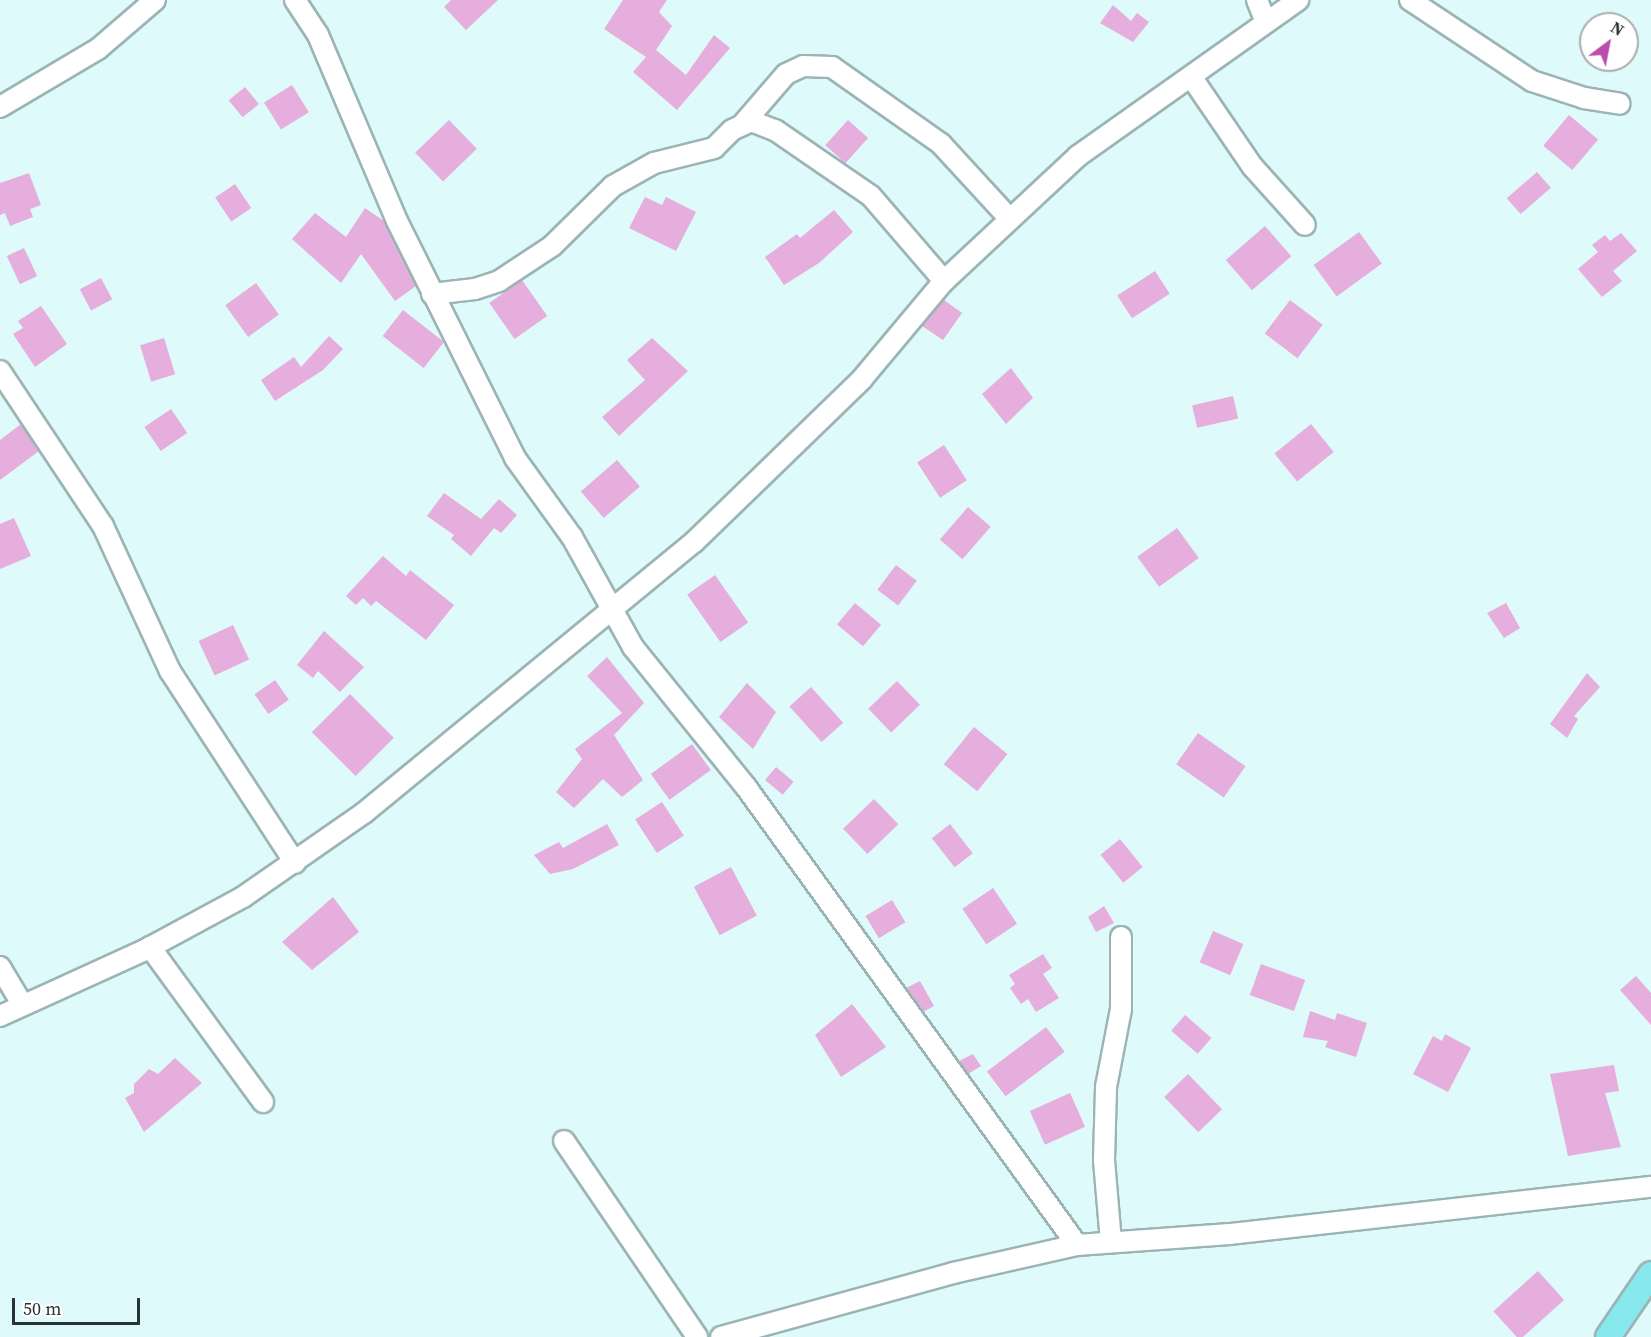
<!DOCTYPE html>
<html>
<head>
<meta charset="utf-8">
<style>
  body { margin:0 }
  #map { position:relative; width:1651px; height:1337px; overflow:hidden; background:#dffafb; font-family:"Source Serif 4",serif }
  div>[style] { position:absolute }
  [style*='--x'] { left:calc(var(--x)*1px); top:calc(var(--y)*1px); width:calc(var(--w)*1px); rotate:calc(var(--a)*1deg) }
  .building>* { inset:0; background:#e5aedc; transform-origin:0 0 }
  .roads { filter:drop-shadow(2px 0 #9bb4b5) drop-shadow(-2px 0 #9bb4b5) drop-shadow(0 2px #9bb4b5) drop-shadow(0 -2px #9bb4b5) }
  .minor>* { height:20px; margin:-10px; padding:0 10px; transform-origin:10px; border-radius:10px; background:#fff }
  .major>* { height:24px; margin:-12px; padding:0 12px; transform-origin:12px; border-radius:12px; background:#87e8ed }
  span { translate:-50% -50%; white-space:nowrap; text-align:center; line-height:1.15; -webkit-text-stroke:5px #fff; paint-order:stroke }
  .north { position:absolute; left:1579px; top:12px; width:60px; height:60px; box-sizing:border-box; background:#fff; border:2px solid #a9adae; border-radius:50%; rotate:32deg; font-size:16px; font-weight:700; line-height:24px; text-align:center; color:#293334 }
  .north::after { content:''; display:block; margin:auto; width:21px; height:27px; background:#ba4dad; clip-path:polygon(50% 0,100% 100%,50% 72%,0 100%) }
  .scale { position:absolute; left:12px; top:1298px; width:128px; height:27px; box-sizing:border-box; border:3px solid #293334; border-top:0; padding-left:8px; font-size:18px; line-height:21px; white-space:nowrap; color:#293334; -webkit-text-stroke:4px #fff; paint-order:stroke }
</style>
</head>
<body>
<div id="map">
  <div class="building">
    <i style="clip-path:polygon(451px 0,498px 0,466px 30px,444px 7px)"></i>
    <i style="clip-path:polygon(623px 0,667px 0,659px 12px,672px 26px,656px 50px,686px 75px,714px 35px,730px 48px,677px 110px,633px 72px,646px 57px,604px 29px)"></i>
    <i style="clip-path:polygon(1113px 5px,1131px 21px,1137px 13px,1149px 22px,1133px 42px,1100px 23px)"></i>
    <i style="left:292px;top:85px;width:32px;height:33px;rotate:58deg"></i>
    <i style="left:245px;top:87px;width:22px;height:21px;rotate:51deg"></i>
    <i style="left:1569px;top:115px;width:38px;height:40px;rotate:40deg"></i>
    <i style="left:449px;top:120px;width:40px;height:47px;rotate:46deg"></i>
    <i style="left:848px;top:120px;width:27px;height:34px;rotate:42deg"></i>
    <i style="left:1537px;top:172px;width:21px;height:40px;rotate:49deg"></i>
    <i style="clip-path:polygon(29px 173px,41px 205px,30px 209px,33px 217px,10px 226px,5px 213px,0 215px,0 183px)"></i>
    <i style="left:235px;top:184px;width:29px;height:24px;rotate:56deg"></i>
    <i style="clip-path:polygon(645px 197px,662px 205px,666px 197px,696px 212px,676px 251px,629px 228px)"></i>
    <i style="clip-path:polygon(365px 208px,384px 221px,416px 286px,395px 301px,361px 254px,341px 283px,292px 239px,315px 213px,346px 237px)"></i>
    <i style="clip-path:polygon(834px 210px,853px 232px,819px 263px,784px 285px,765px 257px,797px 234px,800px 238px)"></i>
    <i style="left:1265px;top:226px;width:40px;height:52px;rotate:49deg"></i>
    <i style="left:1359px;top:232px;width:39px;height:56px;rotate:54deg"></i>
    <i style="clip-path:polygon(1621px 233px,1637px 251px,1613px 271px,1622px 281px,1602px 297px,1578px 269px,1598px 252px,1592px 245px,1605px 235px,1610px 241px)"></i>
    <i style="left:24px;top:248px;width:31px;height:19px;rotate:65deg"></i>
    <i style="left:1155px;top:271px;width:27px;height:45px;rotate:57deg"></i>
    <i style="left:101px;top:278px;width:24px;height:24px;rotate:62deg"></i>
    <i style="left:522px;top:280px;width:44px;height:40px;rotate:55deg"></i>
    <i style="left:256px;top:283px;width:39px;height:38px;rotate:54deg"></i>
    <i style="clip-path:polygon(944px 300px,962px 313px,943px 340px,922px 326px)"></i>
    <i style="left:1290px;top:300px;width:41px;height:42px;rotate:37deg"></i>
    <i style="clip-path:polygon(41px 306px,67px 344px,35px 367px,13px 334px,23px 328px,18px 321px)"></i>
    <i style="left:403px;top:310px;width:52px;height:33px;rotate:38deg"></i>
    <i style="clip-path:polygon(329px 336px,343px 349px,323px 370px,275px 401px,261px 380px,294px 357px,301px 367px)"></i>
    <i style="left:164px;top:338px;width:38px;height:25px;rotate:73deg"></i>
    <i style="clip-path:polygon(652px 338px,688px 371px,619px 436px,602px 417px,645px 380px,627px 360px)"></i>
    <i style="clip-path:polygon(1011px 368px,1033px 398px,1006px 424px,982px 394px)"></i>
    <i style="left:1233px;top:396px;width:23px;height:42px;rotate:77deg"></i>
    <i style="left:171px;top:409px;width:29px;height:32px;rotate:56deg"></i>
    <i style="clip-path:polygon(21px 424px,39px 451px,0 480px,0 440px)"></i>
    <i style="left:1311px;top:424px;width:36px;height:47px;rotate:51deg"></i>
    <i style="left:944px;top:445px;width:42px;height:32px;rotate:57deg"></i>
    <i style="left:617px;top:460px;width:35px;height:48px;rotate:49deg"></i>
    <i style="clip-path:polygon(444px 493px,481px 519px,499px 499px,517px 515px,501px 533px,494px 528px,471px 556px,451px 539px,454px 535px,427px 516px)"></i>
    <i style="left:968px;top:507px;width:30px;height:43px;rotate:41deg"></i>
    <i style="clip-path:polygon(14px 518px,31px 556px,0 569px,0 524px)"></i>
    <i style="left:1177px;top:528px;width:37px;height:49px;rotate:54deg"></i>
    <i style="clip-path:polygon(383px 556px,406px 576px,410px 570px,454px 605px,426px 640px,376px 601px,371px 606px,363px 598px,356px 605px,346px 596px)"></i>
    <i style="left:896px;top:565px;width:26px;height:31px;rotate:37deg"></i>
    <i style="left:715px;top:575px;width:58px;height:34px;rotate:55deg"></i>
    <i style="left:855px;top:603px;width:34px;height:28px;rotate:40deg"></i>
    <i style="clip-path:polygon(1506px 603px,1520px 628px,1504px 638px,1487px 613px)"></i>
    <i style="left:233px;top:625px;width:38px;height:38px;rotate:65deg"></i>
    <i style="clip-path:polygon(324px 631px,364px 667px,340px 692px,318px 671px,313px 678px,297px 665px)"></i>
    <i style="clip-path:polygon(607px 657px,644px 703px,614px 735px,643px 780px,622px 797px,603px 779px,574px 808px,556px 792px,582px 759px,575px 749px,622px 713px,587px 676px)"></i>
    <i style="clip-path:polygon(1587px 673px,1600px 687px,1574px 716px,1578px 719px,1567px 738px,1550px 724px)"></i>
    <i style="left:275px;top:680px;width:24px;height:25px;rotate:55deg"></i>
    <i style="left:897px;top:681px;width:33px;height:40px;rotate:46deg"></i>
    <i style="clip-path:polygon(747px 683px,776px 712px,753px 749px,719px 717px)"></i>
    <i style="left:811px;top:687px;width:48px;height:29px;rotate:48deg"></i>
    <i style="left:350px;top:694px;width:62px;height:54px;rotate:45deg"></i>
    <i style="left:974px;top:727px;width:43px;height:48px;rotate:39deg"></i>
    <i style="left:1198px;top:733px;width:58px;height:38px;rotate:35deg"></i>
    <i style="left:692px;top:744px;width:32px;height:51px;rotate:54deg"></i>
    <i style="left:776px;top:767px;width:23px;height:17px;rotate:40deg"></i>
    <i style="left:874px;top:799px;width:35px;height:43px;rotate:46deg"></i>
    <i style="left:662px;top:802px;width:40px;height:32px;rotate:57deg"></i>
    <i style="clip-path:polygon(607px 824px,619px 845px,573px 869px,550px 874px,534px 855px,559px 842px,563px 848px)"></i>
    <i style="left:950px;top:824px;width:37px;height:23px;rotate:52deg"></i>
    <i style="left:1120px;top:839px;width:36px;height:25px;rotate:51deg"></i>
    <i style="left:731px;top:867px;width:55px;height:42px;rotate:62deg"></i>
    <i style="left:993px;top:888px;width:43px;height:37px;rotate:56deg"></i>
    <i style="clip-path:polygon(333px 897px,359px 932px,312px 970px,282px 942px)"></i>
    <i style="left:892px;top:900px;width:26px;height:31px;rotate:59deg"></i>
    <i style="clip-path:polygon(1104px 906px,1114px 923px,1096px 932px,1088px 917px)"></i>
    <i style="left:1213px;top:931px;width:33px;height:34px;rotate:23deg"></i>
    <i style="clip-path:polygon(1043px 954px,1052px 968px,1043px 974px,1059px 998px,1036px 1012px,1028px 999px,1021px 1004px,1010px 988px,1015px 984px,1009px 975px)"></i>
    <i style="left:1261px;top:964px;width:47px;height:33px;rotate:20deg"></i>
    <i style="clip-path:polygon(1636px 976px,1651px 993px,1651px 1025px,1620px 990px)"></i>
    <i style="clip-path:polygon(920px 981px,934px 1006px,923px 1012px,906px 988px)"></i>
    <i style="clip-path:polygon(852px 1004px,886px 1047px,841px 1077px,815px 1035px)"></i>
    <i style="clip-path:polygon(1310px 1011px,1335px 1020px,1337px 1013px,1367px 1023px,1356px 1057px,1325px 1047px,1328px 1041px,1303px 1037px)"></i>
    <i style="left:1185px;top:1015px;width:35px;height:21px;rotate:41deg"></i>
    <i style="left:1046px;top:1027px;width:31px;height:74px;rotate:53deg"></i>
    <i style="clip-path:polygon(1445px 1034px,1471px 1048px,1448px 1092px,1413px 1074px,1433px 1036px,1442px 1041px)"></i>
    <i style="clip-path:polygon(973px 1054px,981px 1066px,968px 1074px,959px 1061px)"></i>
    <i style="clip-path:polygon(175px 1058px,202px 1083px,144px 1132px,125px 1098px,134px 1093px,134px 1084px,149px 1069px,158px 1074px)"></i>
    <i style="clip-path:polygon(1614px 1065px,1619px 1091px,1605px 1093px,1621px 1147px,1568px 1156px,1550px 1074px)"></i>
    <i style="left:1188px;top:1074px;width:49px;height:33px;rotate:46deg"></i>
    <i style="left:1070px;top:1093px;width:37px;height:44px;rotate:66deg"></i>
    <i style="left:1538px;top:1271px;width:39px;height:60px;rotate:48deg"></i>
  </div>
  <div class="roads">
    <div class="minor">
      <i style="--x:295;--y:0;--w:42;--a:56.7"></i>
      <i style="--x:318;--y:35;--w:202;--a:67"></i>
      <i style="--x:397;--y:221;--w:265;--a:63.5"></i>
      <i style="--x:515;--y:458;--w:97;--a:54.2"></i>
      <i style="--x:572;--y:537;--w:126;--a:61"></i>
      <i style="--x:633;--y:647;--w:180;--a:51.1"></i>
      <i style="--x:746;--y:787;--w:565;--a:54.14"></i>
      <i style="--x:1257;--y:0;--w:24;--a:68"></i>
      <i style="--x:1410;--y:0;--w:146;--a:33.6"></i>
      <i style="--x:1532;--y:81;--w:55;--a:18.1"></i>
      <i style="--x:1584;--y:98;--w:36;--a:9"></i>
      <i style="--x:1192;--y:78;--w:107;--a:55.7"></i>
      <i style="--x:1252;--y:166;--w:79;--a:48.1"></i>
      <i style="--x:0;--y:107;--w:114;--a:-30.6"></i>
      <i style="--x:98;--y:49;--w:75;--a:-40.7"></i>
      <i style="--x:742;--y:125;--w:67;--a:-49.2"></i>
      <i style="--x:786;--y:74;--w:19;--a:-25"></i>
      <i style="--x:803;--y:66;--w:29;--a:2"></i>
      <i style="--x:832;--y:67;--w:133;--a:35.2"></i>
      <i style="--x:941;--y:144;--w:102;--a:47.4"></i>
      <i style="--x:432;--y:294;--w:43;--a:-6.6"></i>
      <i style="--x:475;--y:289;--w:25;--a:-18"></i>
      <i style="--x:499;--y:281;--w:64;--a:-33.4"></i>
      <i style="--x:552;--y:246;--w:86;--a:-44.5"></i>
      <i style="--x:613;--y:186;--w:47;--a:-29.3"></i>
      <i style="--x:654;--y:163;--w:62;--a:-14"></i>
      <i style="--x:714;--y:148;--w:25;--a:-45"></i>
      <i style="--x:732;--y:130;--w:21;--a:-25"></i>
      <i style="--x:751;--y:121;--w:26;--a:21"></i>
      <i style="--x:775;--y:130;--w:116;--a:34.5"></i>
      <i style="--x:871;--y:196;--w:112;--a:49.3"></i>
      <i style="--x:0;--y:371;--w:186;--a:56.4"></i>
      <i style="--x:103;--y:526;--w:160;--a:65.2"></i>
      <i style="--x:170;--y:671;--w:229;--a:56.9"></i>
      <i style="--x:150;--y:947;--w:192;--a:53.9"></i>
      <i style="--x:0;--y:967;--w:43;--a:59.3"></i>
      <i style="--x:0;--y:1016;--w:159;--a:-24.5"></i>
      <i style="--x:145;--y:950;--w:111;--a:-28.4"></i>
      <i style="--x:243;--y:897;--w:147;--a:-34.8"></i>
      <i style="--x:364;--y:813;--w:427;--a:-39.4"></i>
      <i style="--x:694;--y:542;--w:234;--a:-44.1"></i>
      <i style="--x:862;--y:379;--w:128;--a:-50.1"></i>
      <i style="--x:944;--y:281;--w:183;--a:-43"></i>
      <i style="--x:1078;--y:156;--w:270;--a:-35.3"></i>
      <i style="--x:564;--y:1141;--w:237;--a:55.8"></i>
      <i style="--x:1111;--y:1242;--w:82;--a:-94.9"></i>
      <i style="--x:1104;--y:1160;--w:73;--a:-88.4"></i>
      <i style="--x:1106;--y:1087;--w:79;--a:-79.1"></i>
      <i style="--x:1121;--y:1009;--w:72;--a:-90"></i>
      <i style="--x:721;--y:1337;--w:241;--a:-15.4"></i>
      <i style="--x:953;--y:1273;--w:127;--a:-12.7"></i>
      <i style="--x:1077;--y:1245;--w:153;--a:-4.1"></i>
      <i style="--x:1230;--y:1234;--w:424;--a:-6.4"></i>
    </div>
    <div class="major">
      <i style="--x:1608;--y:1337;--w:76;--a:-55.7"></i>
    </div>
  </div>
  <div class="north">N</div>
  <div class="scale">50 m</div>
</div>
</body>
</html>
